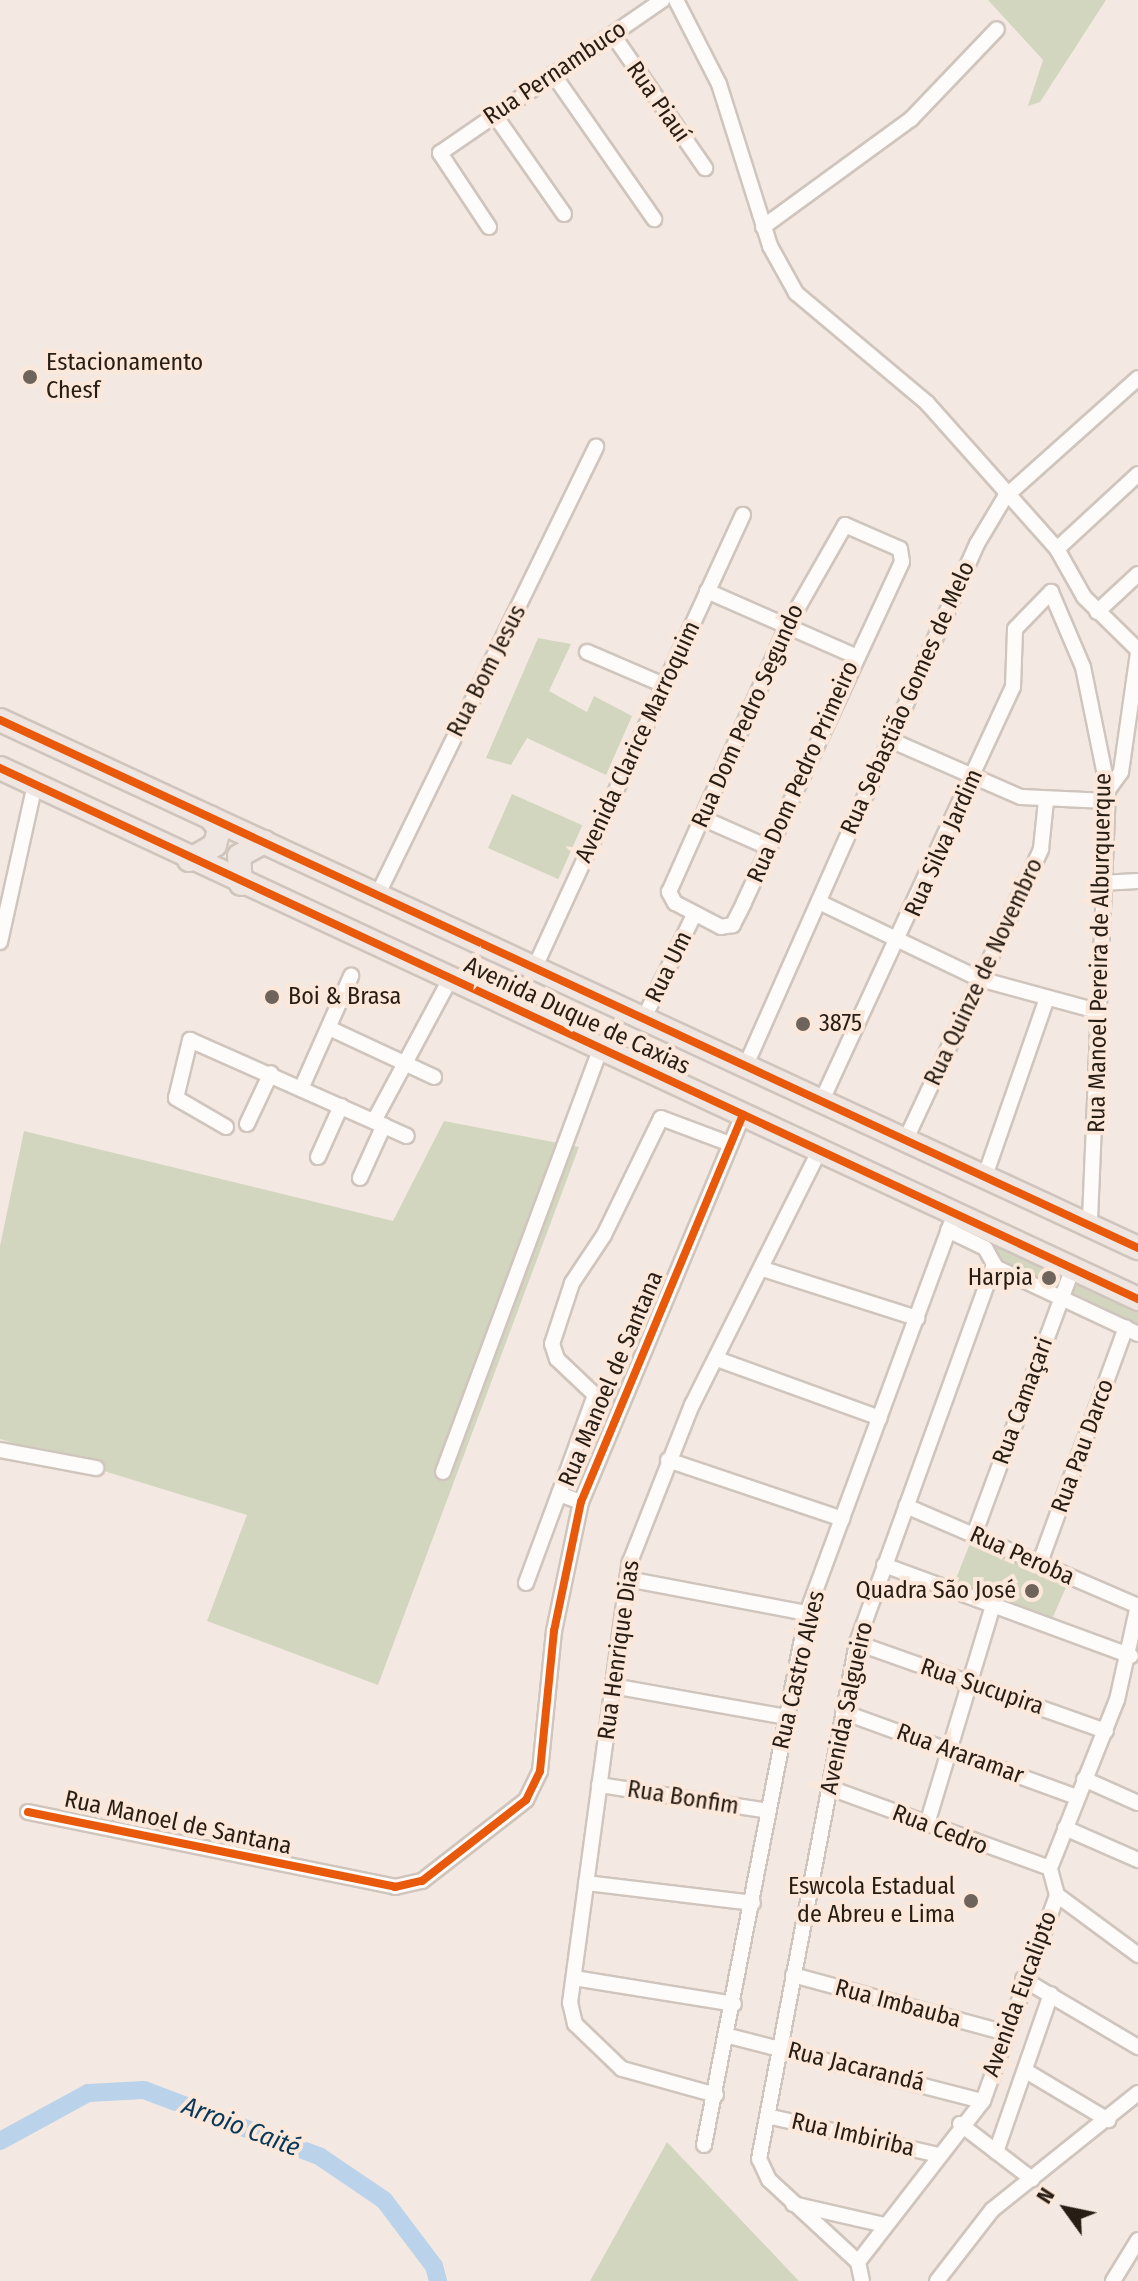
<!DOCTYPE html>
<html>
<head>
<meta charset="utf-8">
<style>
  body { margin:0 }
  #map { position:relative; width:1138px; height:2281px; overflow:hidden; background:#f4e9e2; font-family:"Fira Sans Condensed",sans-serif }
  div>[style] { position:absolute }
  [style*='--x'] { left:calc(var(--x)*1px); top:calc(var(--y)*1px); width:calc(var(--w)*1px); rotate:calc(var(--a)*1deg) }
  .green>* { inset:0; background:#d2d6be; transform-origin:0 0 }
  .river>* { height:18px; margin:-9px; padding:0 9px; transform-origin:9px; border-radius:9px; background:#bad3ea }
  .roads { filter:drop-shadow(2px 0 #d0c5bd) drop-shadow(-2px 0 #d0c5bd) drop-shadow(0 2px #d0c5bd) drop-shadow(0 -2px #d0c5bd) }
  .minor>* { height:14px; margin:-7px; padding:0 7px; transform-origin:7px; border-radius:7px; background:#fdfcfb }
  .highway>* { height:22px; margin:-11px; padding:0 11px; transform-origin:11px; border-radius:11px; background:#f0e6e1 }
  .cycleway>* { height:8px; margin:-4px; padding:0 4px; transform-origin:4px; border-radius:4px; background:#e8590c }
  .dots>* { width:22px; height:22px; translate:-50% -50%; box-sizing:border-box; border:4px solid #fce8da; border-radius:50% }
  span { translate:-50% -50%; white-space:nowrap; text-align:center; line-height:1.15; -webkit-text-stroke:8px #fce8da; paint-order:stroke }
  .street-label { font-size:24px; color:#281d14 }
  .poi-label { font-size:24px; color:#281d14 }
  .left { translate:0 -50%; text-align:left }
  .right { translate:-100% -50%; text-align:right }
  .water-label { font-size:26px; color:#07385a; font-style:italic }
  .north { position:absolute; left:1026px; top:2169px; width:80px; height:80px; -webkit-text-stroke:6px #fce8da; paint-order:stroke; rotate:303deg; font-size:22px; font-weight:700; line-height:32px; text-align:center; color:#281d14 }
  .north::after { content:''; display:block; margin:auto; width:28px; height:36px; background:#281d14; clip-path:polygon(50% 0,100% 100%,50% 72%,0 100%) }
</style>
</head>
<body>
<div id="map">
  <div class="green">
    <i style="clip-path:polygon(988px 0,1106px 0,1040px 102px,1028px 106px,1043px 60px)"></i>
    <i style="clip-path:polygon(538px 638px,571px 644px,549px 691px,587px 712px,594px 696px,632px 716px,606px 775px,527px 738px,511px 765px,486px 758px)"></i>
    <i style="left:512px;top:794px;width:77px;height:59px;rotate:24deg"></i>
    <i style="clip-path:polygon(444px 1121px,579px 1147px,378px 1685px,207px 1621px,247px 1515px,0 1439px,0 1246px,24px 1131px,393px 1221px)"></i>
    <i style="clip-path:polygon(989px 1239px,1138px 1306px,1138px 1331px,999px 1263px)"></i>
    <i style="clip-path:polygon(975px 1531px,1068px 1583px,1052px 1619px,951px 1591px)"></i>
    <i style="clip-path:polygon(667px 2142px,799px 2281px,590px 2281px)"></i>
  </div>
  <div class="river">
    <i style="--x:0;--y:2141;--w:100;--a:-28.6"></i>
    <i style="--x:88;--y:2093;--w:56;--a:-3.1"></i>
    <i style="--x:144;--y:2090;--w:187;--a:20.7"></i>
    <i style="--x:319;--y:2156;--w:78;--a:34.1"></i>
    <i style="--x:384;--y:2200;--w:83;--a:52.9"></i>
    <i style="--x:434;--y:2266;--w:16;--a:75"></i>
  </div>
  <div class="roads">
    <div class="minor">
      <i style="--x:676;--y:0;--w:94;--a:62.9"></i>
      <i style="--x:719;--y:84;--w:170;--a:72.5"></i>
      <i style="--x:770;--y:246;--w:54;--a:61"></i>
      <i style="--x:796;--y:293;--w:171;--a:40"></i>
      <i style="--x:927;--y:403;--w:195;--a:48.3"></i>
      <i style="--x:1057;--y:549;--w:55;--a:60.6"></i>
      <i style="--x:1084;--y:597;--w:76;--a:44.5"></i>
      <i style="--x:613;--y:35;--w:162;--a:55.3"></i>
      <i style="--x:553;--y:74;--w:177;--a:55.1"></i>
      <i style="--x:494;--y:114;--w:122;--a:55"></i>
      <i style="--x:489;--y:227;--w:89;--a:-123.5"></i>
      <i style="--x:440;--y:153;--w:270;--a:-34.5"></i>
      <i style="--x:763;--y:227;--w:183;--a:-36.1"></i>
      <i style="--x:911;--y:119;--w:124;--a:-46.3"></i>
      <i style="--x:845;--y:525;--w:60;--a:23.6"></i>
      <i style="--x:900;--y:549;--w:13;--a:81"></i>
      <i style="--x:902;--y:562;--w:376;--a:114.9"></i>
      <i style="--x:744;--y:903;--w:25;--a:117"></i>
      <i style="--x:733;--y:925;--w:12;--a:171"></i>
      <i style="--x:721;--y:927;--w:52;--a:-152.4"></i>
      <i style="--x:675;--y:903;--w:13;--a:-119"></i>
      <i style="--x:669;--y:892;--w:292;--a:-66"></i>
      <i style="--x:788;--y:625;--w:115;--a:-60.3"></i>
      <i style="--x:1057;--y:549;--w:110;--a:-42.8"></i>
      <i style="--x:707;--y:591;--w:162;--a:23.7"></i>
      <i style="--x:1097;--y:612;--w:56;--a:-42.8"></i>
      <i style="--x:587;--y:652;--w:84;--a:23.2"></i>
      <i style="--x:888;--y:739;--w:145;--a:23.6"></i>
      <i style="--x:1021;--y:797;--w:86;--a:2.7"></i>
      <i style="--x:1108;--y:790;--w:22;--a:-54"></i>
      <i style="--x:1121;--y:772;--w:121;--a:-81.9"></i>
      <i style="--x:702;--y:818;--w:74;--a:23.8"></i>
      <i style="--x:1101;--y:883;--w:37;--a:-3"></i>
      <i style="--x:377;--y:896;--w:500;--a:-64"></i>
      <i style="--x:819;--y:902;--w:178;--a:25.6"></i>
      <i style="--x:980;--y:979;--w:121;--a:15.3"></i>
      <i style="--x:0;--y:942;--w:162;--a:-77.5"></i>
      <i style="--x:534;--y:969;--w:500;--a:-65.3"></i>
      <i style="--x:644;--y:1018;--w:114;--a:-64.1"></i>
      <i style="--x:329;--y:1028;--w:116;--a:25"></i>
      <i style="--x:746;--y:1065;--w:570;--a:-66.09"></i>
      <i style="--x:977;--y:544;--w:55;--a:-59.2"></i>
      <i style="--x:1005;--y:497;--w:178;--a:-41.8"></i>
      <i style="--x:301;--y:1089;--w:124;--a:-66.1"></i>
      <i style="--x:822;--y:1100;--w:455;--a:-65.2"></i>
      <i style="--x:1013;--y:687;--w:58;--a:-88"></i>
      <i style="--x:1015;--y:629;--w:52;--a:-45.8"></i>
      <i style="--x:1051;--y:592;--w:82;--a:66.9"></i>
      <i style="--x:1083;--y:667;--w:126;--a:78.5"></i>
      <i style="--x:1108;--y:790;--w:437;--a:92.4"></i>
      <i style="--x:374;--y:1121;--w:161;--a:-61.8"></i>
      <i style="--x:247;--y:1124;--w:56;--a:-64.8"></i>
      <i style="--x:226;--y:1127;--w:58;--a:-149.9"></i>
      <i style="--x:176;--y:1098;--w:60;--a:-76.4"></i>
      <i style="--x:190;--y:1040;--w:237;--a:23.9"></i>
      <i style="--x:906;--y:1139;--w:320;--a:-65"></i>
      <i style="--x:1041;--y:849;--w:48;--a:-84.1"></i>
      <i style="--x:318;--y:1157;--w:56;--a:-65.7"></i>
      <i style="--x:985;--y:1176;--w:185;--a:-70.8"></i>
      <i style="--x:360;--y:1178;--w:58;--a:-65.6"></i>
      <i style="--x:993;--y:1266;--w:160;--a:25.1"></i>
      <i style="--x:763;--y:1269;--w:162;--a:17.7"></i>
      <i style="--x:717;--y:1359;--w:173;--a:19.9"></i>
      <i style="--x:0;--y:1450;--w:98;--a:10.6"></i>
      <i style="--x:668;--y:1460;--w:184;--a:18.7"></i>
      <i style="--x:443;--y:1472;--w:450;--a:-69.6"></i>
      <i style="--x:581;--y:1502;--w:23;--a:-160"></i>
      <i style="--x:559;--y:1494;--w:105;--a:-70"></i>
      <i style="--x:595;--y:1395;--w:52;--a:-136.5"></i>
      <i style="--x:557;--y:1359;--w:16;--a:-108"></i>
      <i style="--x:552;--y:1344;--w:64;--a:-71.8"></i>
      <i style="--x:572;--y:1283;--w:58;--a:-56.3"></i>
      <i style="--x:604;--y:1235;--w:130;--a:-64"></i>
      <i style="--x:661;--y:1118;--w:74;--a:20.6"></i>
      <i style="--x:906;--y:1506;--w:253;--a:23.3"></i>
      <i style="--x:974;--y:1535;--w:285;--a:-69.7"></i>
      <i style="--x:884;--y:1565;--w:263;--a:20.2"></i>
      <i style="--x:1039;--y:1565;--w:253;--a:-69.9"></i>
      <i style="--x:627;--y:1579;--w:183;--a:10.7"></i>
      <i style="--x:526;--y:1583;--w:95;--a:-69.7"></i>
      <i style="--x:857;--y:1643;--w:264;--a:19.5"></i>
      <i style="--x:613;--y:1686;--w:177;--a:10.1"></i>
      <i style="--x:843;--y:1712;--w:249;--a:20"></i>
      <i style="--x:1084;--y:1779;--w:59;--a:24"></i>
      <i style="--x:599;--y:1785;--w:171;--a:8.7"></i>
      <i style="--x:830;--y:1788;--w:234;--a:20"></i>
      <i style="--x:28;--y:1812;--w:375;--a:11.5"></i>
      <i style="--x:395;--y:1887;--w:28;--a:-13"></i>
      <i style="--x:422;--y:1881;--w:132;--a:-37.9"></i>
      <i style="--x:526;--y:1800;--w:32;--a:-64"></i>
      <i style="--x:540;--y:1771;--w:141;--a:-84.3"></i>
      <i style="--x:554;--y:1631;--w:132;--a:-78.2"></i>
      <i style="--x:581;--y:1502;--w:420;--a:-67.3"></i>
      <i style="--x:927;--y:1824;--w:229;--a:-73.2"></i>
      <i style="--x:1065;--y:1828;--w:80;--a:23.7"></i>
      <i style="--x:586;--y:1883;--w:168;--a:6.8"></i>
      <i style="--x:1057;--y:1895;--w:101;--a:36.5"></i>
      <i style="--x:793;--y:1975;--w:218;--a:15.2"></i>
      <i style="--x:574;--y:1978;--w:162;--a:9.2"></i>
      <i style="--x:1023;--y:1979;--w:134;--a:30.6"></i>
      <i style="--x:729;--y:2036;--w:262;--a:14.4"></i>
      <i style="--x:1026;--y:2071;--w:96;--a:30.9"></i>
      <i style="--x:716;--y:2095;--w:98;--a:-164.5"></i>
      <i style="--x:622;--y:2069;--w:65;--a:-136.2"></i>
      <i style="--x:575;--y:2024;--w:22;--a:-103"></i>
      <i style="--x:570;--y:2003;--w:445;--a:-82.3"></i>
      <i style="--x:630;--y:1562;--w:169;--a:-68.5"></i>
      <i style="--x:692;--y:1405;--w:284;--a:-63.4"></i>
      <i style="--x:767;--y:2116;--w:176;--a:12.8"></i>
      <i style="--x:960;--y:2124;--w:91;--a:37.4"></i>
      <i style="--x:704;--y:2145;--w:542;--a:-79.04"></i>
      <i style="--x:807;--y:1613;--w:418;--a:-69.7"></i>
      <i style="--x:996;--y:2152;--w:167;--a:-70.8"></i>
      <i style="--x:793;--y:2204;--w:94;--a:12.9"></i>
      <i style="--x:858;--y:2262;--w:121;--a:-137.3"></i>
      <i style="--x:769;--y:2180;--w:23;--a:-115"></i>
      <i style="--x:759;--y:2159;--w:525;--a:-79.25"></i>
      <i style="--x:857;--y:1643;--w:403;--a:-70.1"></i>
      <i style="--x:994;--y:1264;--w:18;--a:-119"></i>
      <i style="--x:985;--y:1248;--w:41;--a:-154.1"></i>
      <i style="--x:858;--y:2262;--w:204;--a:-52.2"></i>
      <i style="--x:983;--y:2101;--w:219;--a:-70.2"></i>
      <i style="--x:1057;--y:1895;--w:28;--a:-105"></i>
      <i style="--x:1050;--y:1868;--w:181;--a:-68.3"></i>
      <i style="--x:1117;--y:1700;--w:97;--a:-77.5"></i>
      <i style="--x:858;--y:2262;--w:19;--a:78"></i>
      <i style="--x:937;--y:2281;--w:90;--a:-52.2"></i>
      <i style="--x:992;--y:2210;--w:187;--a:-38.7"></i>
      <i style="--x:1113;--y:2281;--w:48;--a:-58.6"></i>
    </div>
    <div class="highway">
      <i style="--x:0;--y:720;--w:1255;--a:24.89"></i>
      <i style="--x:0;--y:768;--w:1256;--a:25.01"></i>
      <i style="--x:189;--y:860;--w:30;--a:-30"></i>
      <i style="--x:215;--y:845;--w:16;--a:-76"></i>
      <i style="--x:219;--y:829;--w:14;--a:-126"></i>
      <i style="--x:241;--y:884;--w:28;--a:-94"></i>
      <i style="--x:239;--y:856;--w:29;--a:-29"></i>
    </div>
  </div>
  <div class="cycleway">
    <i style="--x:0;--y:720;--w:1255;--a:24.89"></i>
    <i style="--x:0;--y:768;--w:1256;--a:25.01"></i>
    <i style="--x:28;--y:1812;--w:375;--a:11.5"></i>
    <i style="--x:395;--y:1887;--w:28;--a:-13"></i>
    <i style="--x:422;--y:1881;--w:132;--a:-37.9"></i>
    <i style="--x:526;--y:1800;--w:32;--a:-64"></i>
    <i style="--x:540;--y:1771;--w:141;--a:-84.3"></i>
    <i style="--x:554;--y:1631;--w:132;--a:-78.2"></i>
    <i style="--x:581;--y:1502;--w:420;--a:-67.3"></i>
  </div>
  <div class="dots">
    <i style="left:30px;top:377px;background:#6f645c"></i>
    <i style="left:272px;top:997px;background:#6f645c"></i>
    <i style="left:803px;top:1024px;background:#6f645c"></i>
    <i style="left:1049px;top:1278px;background:#6f645c"></i>
    <i style="left:1032px;top:1591px;background:#6f645c"></i>
    <i style="left:971px;top:1901px;background:#6f645c"></i>
  </div>
  <div class="street-label">
    <span style="left:555px;top:73px;rotate:-34deg">Rua Pernambuco</span>
    <span style="left:658px;top:102px;rotate:55deg">Rua Piauí</span>
    <span style="left:487px;top:671px;rotate:-63deg">Rua Bom Jesus</span>
    <span style="left:908px;top:698px;rotate:-66deg">Rua Sebastião Gomes de Melo</span>
    <span style="left:748px;top:716px;rotate:-66deg">Rua Dom Pedro Segundo</span>
    <span style="left:638px;top:742px;rotate:-65deg">Avenida Clarice Marroquim</span>
    <span style="left:803px;top:772px;rotate:-66deg">Rua Dom Pedro Primeiro</span>
    <span style="left:944px;top:843px;rotate:-66deg">Rua Silva Jardim</span>
    <span style="left:1100px;top:953px;rotate:-89deg">Rua Manoel Pereira de Alburquerque</span>
    <span style="left:669px;top:967px;rotate:-64deg">Rua Um</span>
    <span style="left:984px;top:972px;rotate:-65deg">Rua Quinze de Novembro</span>
    <span style="left:577px;top:1016px;rotate:25deg">Avenida Duque de Caxias</span>
    <span style="left:611px;top:1379px;rotate:-67deg">Rua Manoel de Santana</span>
    <span style="left:1023px;top:1401px;rotate:-70deg">Rua Camaçari</span>
    <span style="left:1083px;top:1446px;rotate:-70deg">Rua Pau Darco</span>
    <span style="left:1022px;top:1556px;rotate:24deg">Rua Peroba</span>
    <span style="left:619px;top:1650px;rotate:-82deg">Rua Henrique Dias</span>
    <span style="left:799px;top:1670px;rotate:-77deg">Rua Castro Alves</span>
    <span style="left:982px;top:1687px;rotate:19deg">Rua Sucupira</span>
    <span style="left:847px;top:1708px;rotate:-78deg">Avenida Salgueiro</span>
    <span style="left:960px;top:1754px;rotate:20deg">Rua Araramar</span>
    <span style="left:683px;top:1798px;rotate:9deg">Rua Bonfim</span>
    <span style="left:178px;top:1823px;rotate:12deg">Rua Manoel de Santana</span>
    <span style="left:940px;top:1830px;rotate:21deg">Rua Cedro</span>
    <span style="left:1020px;top:1994px;rotate:-70deg">Avenida Eucalipto</span>
    <span style="left:898px;top:2004px;rotate:15deg">Rua Imbauba</span>
    <span style="left:856px;top:2067px;rotate:14deg">Rua Jacarandá</span>
    <span style="left:853px;top:2135px;rotate:13deg">Rua Imbiriba</span>
  </div>
  <div class="poi-label">
    <span class="left" style="left:46px;top:377px">Estacionamento<br>Chesf</span>
    <span class="left" style="left:288px;top:997px">Boi &amp; Brasa</span>
    <span class="left" style="left:819px;top:1024px">3875</span>
    <span class="right" style="left:1033px;top:1278px">Harpia</span>
    <span class="right" style="left:1016px;top:1591px">Quadra São José</span>
    <span class="right" style="left:955px;top:1901px">Eswcola Estadual<br>de Abreu e Lima</span>
  </div>
  <div class="water-label">
    <span style="left:241px;top:2127px;rotate:21deg">Arroio Caité</span>
  </div>
  <div class="north">N</div>
</div>
</body>
</html>
